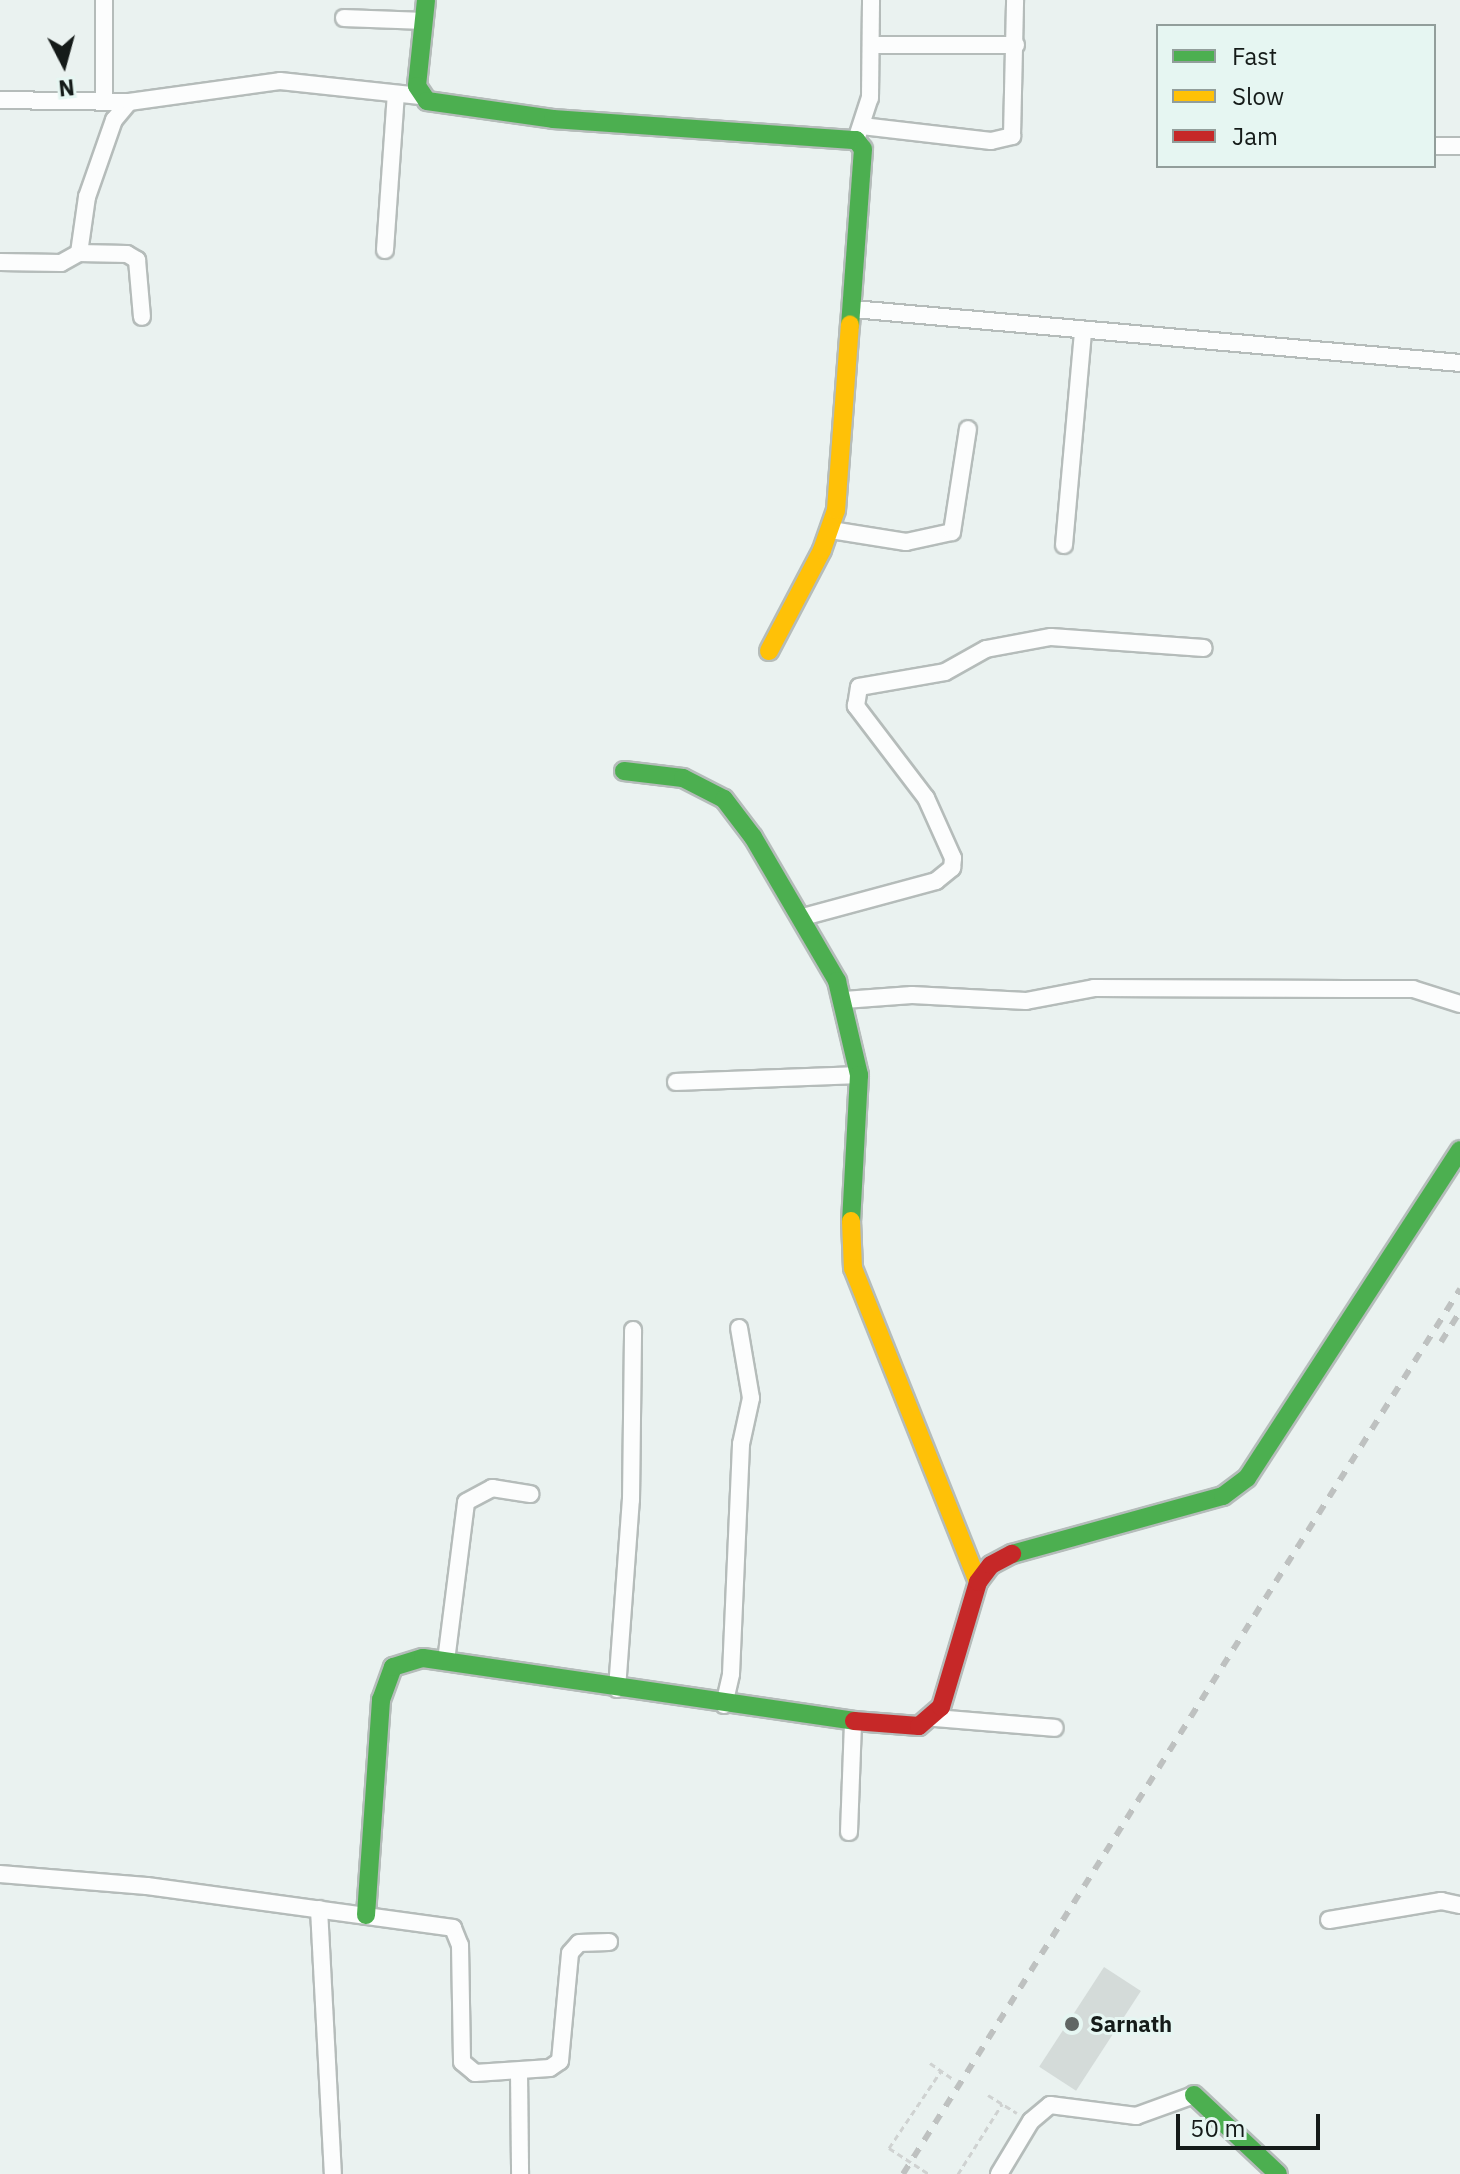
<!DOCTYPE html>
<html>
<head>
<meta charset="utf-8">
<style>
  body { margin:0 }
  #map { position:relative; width:1460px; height:2174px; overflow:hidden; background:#eaf2f0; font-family:"IBM Plex Sans",sans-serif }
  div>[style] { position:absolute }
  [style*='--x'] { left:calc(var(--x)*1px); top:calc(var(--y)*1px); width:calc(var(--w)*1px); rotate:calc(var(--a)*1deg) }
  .building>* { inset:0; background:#d4dbd9; transform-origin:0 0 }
  .path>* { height:3px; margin-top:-1.5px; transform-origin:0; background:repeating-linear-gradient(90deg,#cfd2d1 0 6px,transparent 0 10px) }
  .roads { filter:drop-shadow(2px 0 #b5bcba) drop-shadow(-2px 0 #b5bcba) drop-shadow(0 2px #b5bcba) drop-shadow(0 -2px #b5bcba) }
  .street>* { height:16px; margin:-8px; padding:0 8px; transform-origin:8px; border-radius:8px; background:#fcfdfd }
  .fast>* { height:18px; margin:-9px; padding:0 9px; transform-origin:9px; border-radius:9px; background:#4caf50 }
  .slow>* { height:18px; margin:-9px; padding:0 9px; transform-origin:9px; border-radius:9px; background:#ffc107 }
  .jam>* { height:18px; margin:-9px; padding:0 9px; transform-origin:9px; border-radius:9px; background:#c62828 }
  .rail>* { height:6px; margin-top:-3px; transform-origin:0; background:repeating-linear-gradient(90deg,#bec1c0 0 10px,transparent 0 20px) }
  .path-bridge>* { height:3px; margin-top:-1.5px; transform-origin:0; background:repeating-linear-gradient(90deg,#cfd2d1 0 6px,transparent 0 10px) }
  .dots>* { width:22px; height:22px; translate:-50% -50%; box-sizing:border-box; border:4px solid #e6f6f2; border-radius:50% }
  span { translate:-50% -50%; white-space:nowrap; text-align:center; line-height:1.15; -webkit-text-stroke:6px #e6f6f2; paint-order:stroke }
  .poi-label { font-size:22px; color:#151b19; font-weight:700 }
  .left { translate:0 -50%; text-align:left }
  .legend { position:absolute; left:1156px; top:24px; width:280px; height:144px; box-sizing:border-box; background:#e6f6f2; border:2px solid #929e9b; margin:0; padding:10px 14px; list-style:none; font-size:24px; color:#151b19 }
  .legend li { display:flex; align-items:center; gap:16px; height:40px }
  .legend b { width:40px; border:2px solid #929e9b }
  .north { position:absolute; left:24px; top:24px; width:80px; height:80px; -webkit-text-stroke:6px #e6f6f2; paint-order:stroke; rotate:174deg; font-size:22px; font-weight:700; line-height:32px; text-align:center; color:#151b19 }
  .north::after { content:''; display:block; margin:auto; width:28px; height:36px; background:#151b19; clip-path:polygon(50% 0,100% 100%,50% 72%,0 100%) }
  .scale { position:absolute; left:1176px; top:2114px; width:144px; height:36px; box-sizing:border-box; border:4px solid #151b19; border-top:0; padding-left:10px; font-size:24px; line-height:28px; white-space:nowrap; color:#151b19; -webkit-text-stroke:6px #e6f6f2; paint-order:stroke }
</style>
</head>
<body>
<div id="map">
  <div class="building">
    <i style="left:1104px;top:1967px;width:44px;height:119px;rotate:33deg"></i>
  </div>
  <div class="path">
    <i style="--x:930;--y:2063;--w:28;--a:35"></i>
    <i style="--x:988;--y:2095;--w:34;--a:32"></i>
    <i style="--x:889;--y:2148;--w:93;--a:-56"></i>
    <i style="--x:958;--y:2174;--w:83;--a:-57.8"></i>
  </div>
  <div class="roads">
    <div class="street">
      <i style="--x:104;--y:0;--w:102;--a:90"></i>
      <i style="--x:344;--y:18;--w:80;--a:2.1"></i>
      <i style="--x:872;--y:45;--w:144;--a:0"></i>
      <i style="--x:0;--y:100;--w:129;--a:0.9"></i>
      <i style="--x:862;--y:126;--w:130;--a:6.6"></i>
      <i style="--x:991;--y:141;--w:22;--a:-13"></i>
      <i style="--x:1012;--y:136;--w:136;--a:-88.7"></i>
      <i style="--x:858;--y:134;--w:38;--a:-72"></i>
      <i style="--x:870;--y:98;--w:98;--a:-89.4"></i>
      <i style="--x:1434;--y:146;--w:26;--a:0"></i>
      <i style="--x:385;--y:250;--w:156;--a:-86"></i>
      <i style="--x:79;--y:253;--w:48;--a:1.2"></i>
      <i style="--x:127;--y:254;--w:12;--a:31"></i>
      <i style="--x:137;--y:260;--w:57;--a:85"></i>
      <i style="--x:0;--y:262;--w:61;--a:0.9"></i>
      <i style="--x:61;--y:263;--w:21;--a:-29"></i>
      <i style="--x:79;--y:253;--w:57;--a:-81.9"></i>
      <i style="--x:87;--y:197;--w:82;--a:-70.7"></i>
      <i style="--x:114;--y:120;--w:23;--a:-50"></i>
      <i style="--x:129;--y:102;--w:152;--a:-7.9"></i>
      <i style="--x:280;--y:81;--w:141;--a:6.1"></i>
      <i style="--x:853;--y:309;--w:609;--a:5.08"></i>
      <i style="--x:831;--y:530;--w:76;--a:9.1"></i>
      <i style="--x:906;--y:542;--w:47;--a:-12.3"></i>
      <i style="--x:952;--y:532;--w:104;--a:-81.2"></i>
      <i style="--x:1064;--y:545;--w:216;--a:-84.9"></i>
      <i style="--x:803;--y:917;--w:138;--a:-15.1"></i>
      <i style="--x:936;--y:881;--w:21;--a:-39"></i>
      <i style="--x:952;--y:868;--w:10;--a:-84"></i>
      <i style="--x:953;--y:858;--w:66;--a:-114.2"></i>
      <i style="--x:926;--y:798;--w:116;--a:-127.3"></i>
      <i style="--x:856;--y:706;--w:19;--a:-81"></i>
      <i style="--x:859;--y:687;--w:87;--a:-9.9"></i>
      <i style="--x:945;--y:672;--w:47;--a:-29.3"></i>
      <i style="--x:986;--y:649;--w:66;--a:-10.5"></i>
      <i style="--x:1051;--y:637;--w:153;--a:4.1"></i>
      <i style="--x:844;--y:1000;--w:68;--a:-4.2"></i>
      <i style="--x:912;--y:995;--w:114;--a:3"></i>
      <i style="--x:1026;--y:1001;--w:69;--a:-10.8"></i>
      <i style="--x:1094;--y:988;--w:319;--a:0.2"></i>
      <i style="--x:1413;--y:989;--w:49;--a:17.7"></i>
      <i style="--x:676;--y:1082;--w:183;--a:-2.2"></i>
      <i style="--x:446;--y:1661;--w:160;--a:-82.8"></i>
      <i style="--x:466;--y:1502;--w:30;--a:-28"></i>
      <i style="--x:492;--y:1488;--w:39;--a:9"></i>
      <i style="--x:617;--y:1689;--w:190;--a:-85.8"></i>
      <i style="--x:631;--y:1500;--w:170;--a:-89.3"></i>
      <i style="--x:724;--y:1705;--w:32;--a:-77"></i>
      <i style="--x:731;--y:1674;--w:230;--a:-87.5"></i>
      <i style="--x:741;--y:1444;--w:47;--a:-77.7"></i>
      <i style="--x:751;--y:1398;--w:71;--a:-99.7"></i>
      <i style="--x:934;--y:1718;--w:121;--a:4.7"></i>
      <i style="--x:849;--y:1832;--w:109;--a:-87.9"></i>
      <i style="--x:0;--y:1874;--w:147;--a:4.7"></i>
      <i style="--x:147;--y:1886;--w:309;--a:7.8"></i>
      <i style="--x:453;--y:1928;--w:18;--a:68"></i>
      <i style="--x:460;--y:1945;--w:117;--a:89"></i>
      <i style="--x:462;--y:2062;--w:17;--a:40"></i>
      <i style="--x:475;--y:2073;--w:75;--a:-3.8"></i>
      <i style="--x:550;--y:2068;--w:12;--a:-35"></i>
      <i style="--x:560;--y:2061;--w:108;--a:-84.7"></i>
      <i style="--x:570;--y:1953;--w:13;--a:-48"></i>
      <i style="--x:579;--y:1943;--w:30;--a:-2"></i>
      <i style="--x:319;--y:1909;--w:265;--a:87"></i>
      <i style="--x:1329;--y:1920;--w:114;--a:-9.6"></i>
      <i style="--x:1441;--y:1901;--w:19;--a:12"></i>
      <i style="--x:519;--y:2071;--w:103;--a:89.4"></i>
      <i style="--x:999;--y:2174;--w:62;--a:-58.9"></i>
      <i style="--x:1031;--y:2121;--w:25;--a:-40"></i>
      <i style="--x:1050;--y:2105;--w:87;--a:7.3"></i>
      <i style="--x:1136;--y:2116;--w:62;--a:-19.9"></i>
    </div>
    <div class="fast">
      <i style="--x:426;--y:0;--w:86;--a:96"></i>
      <i style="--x:417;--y:86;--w:18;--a:56"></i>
      <i style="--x:427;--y:101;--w:127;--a:8.1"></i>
      <i style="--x:553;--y:119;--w:304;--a:4"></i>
      <i style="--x:856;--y:140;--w:11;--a:52"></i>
      <i style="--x:863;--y:149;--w:176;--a:94.2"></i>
      <i style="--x:624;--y:771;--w:59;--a:6.8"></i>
      <i style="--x:683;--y:778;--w:46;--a:27.1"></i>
      <i style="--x:724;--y:799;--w:48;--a:52.7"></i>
      <i style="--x:753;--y:837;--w:167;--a:59.7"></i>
      <i style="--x:837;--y:981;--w:97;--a:76.8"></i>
      <i style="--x:859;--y:1075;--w:146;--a:93.1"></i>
      <i style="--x:1012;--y:1554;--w:219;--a:-15.4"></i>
      <i style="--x:1223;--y:1496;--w:30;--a:-37"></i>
      <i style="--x:1247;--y:1478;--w:391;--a:-57"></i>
      <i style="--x:366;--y:1915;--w:216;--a:-86"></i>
      <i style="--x:381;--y:1700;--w:35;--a:-70"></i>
      <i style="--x:393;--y:1667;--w:31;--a:-17"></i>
      <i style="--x:423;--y:1658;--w:436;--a:8.3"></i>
      <i style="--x:1194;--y:2095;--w:115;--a:43.2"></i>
    </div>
    <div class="slow">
      <i style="--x:769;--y:651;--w:114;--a:-62.3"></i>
      <i style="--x:822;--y:550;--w:42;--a:-70.7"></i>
      <i style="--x:836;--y:510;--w:186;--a:-85.7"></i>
      <i style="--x:851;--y:1221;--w:47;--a:87.6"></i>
      <i style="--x:853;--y:1268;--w:338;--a:68.3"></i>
    </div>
    <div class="jam">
      <i style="--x:854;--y:1721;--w:65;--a:4.4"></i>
      <i style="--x:919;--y:1726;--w:29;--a:-41"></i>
      <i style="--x:941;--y:1707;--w:130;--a:-73.5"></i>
      <i style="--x:978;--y:1582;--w:21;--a:-53"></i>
      <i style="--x:991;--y:1565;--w:24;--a:-28"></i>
    </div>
  </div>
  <div class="rail">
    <i style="--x:1441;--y:1342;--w:36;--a:-58"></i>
    <i style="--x:903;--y:2174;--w:1046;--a:-57.81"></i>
  </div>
  <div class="path-bridge">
    <i style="--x:889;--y:2148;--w:48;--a:33"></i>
  </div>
  <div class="dots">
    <i style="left:1072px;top:2024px;background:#606664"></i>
  </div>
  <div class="poi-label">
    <span class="left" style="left:1090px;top:2024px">Sarnath</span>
  </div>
  <ul class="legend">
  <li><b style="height:10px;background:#4caf50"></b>Fast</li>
  <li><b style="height:10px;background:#ffc107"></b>Slow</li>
  <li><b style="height:10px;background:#c62828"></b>Jam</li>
  </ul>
  <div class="north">N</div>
  <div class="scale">50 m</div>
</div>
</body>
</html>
